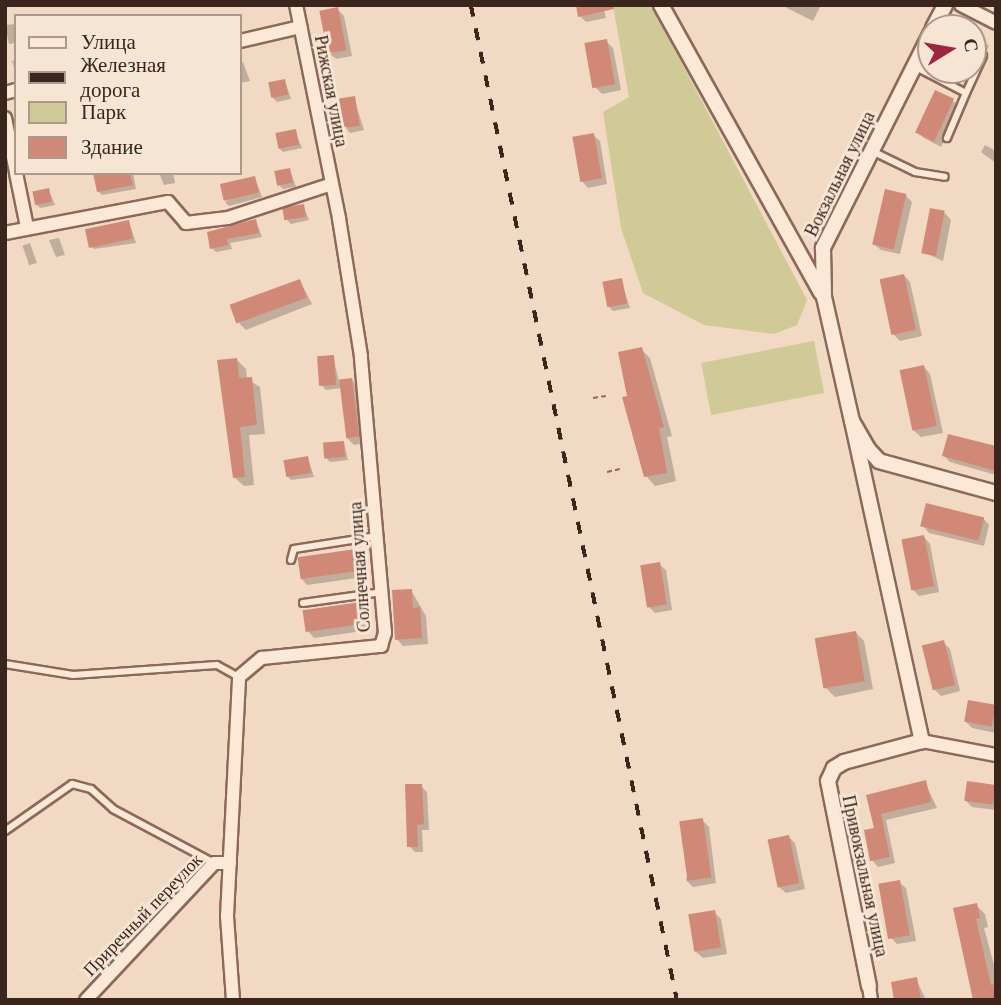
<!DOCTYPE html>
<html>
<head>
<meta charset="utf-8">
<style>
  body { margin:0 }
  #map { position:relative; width:1001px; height:1005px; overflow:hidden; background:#f1d9c3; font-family:Georgia,serif }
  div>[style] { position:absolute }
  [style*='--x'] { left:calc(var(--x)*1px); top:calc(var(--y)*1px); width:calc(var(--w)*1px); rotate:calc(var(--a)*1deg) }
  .green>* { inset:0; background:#cfca96; transform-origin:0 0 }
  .shadow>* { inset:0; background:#0003; transform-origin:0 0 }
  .building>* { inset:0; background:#d18977; transform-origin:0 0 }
  .path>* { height:2px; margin-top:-1px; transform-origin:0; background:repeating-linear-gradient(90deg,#8c6959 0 5px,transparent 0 8.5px) }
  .roads { filter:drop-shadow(2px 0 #8c6959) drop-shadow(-2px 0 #8c6959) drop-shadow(0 2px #8c6959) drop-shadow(0 -2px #8c6959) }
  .service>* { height:6px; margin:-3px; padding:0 3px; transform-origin:3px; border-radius:3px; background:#fbe8d7 }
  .minor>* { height:12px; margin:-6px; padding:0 6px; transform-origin:6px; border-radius:6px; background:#fbe8d7 }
  .tertiary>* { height:14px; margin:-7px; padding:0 7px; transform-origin:7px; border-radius:7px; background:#fbe8d7 }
  .rail>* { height:3.5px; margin-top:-1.75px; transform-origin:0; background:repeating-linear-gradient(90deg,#3b261e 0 12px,transparent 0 24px) }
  span { translate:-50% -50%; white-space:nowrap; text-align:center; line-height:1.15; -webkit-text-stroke:6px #f7e5d3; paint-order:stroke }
  .street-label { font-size:18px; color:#3b261e }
  .frame { position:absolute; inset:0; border:7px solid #3b261e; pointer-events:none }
  .legend { position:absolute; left:14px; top:14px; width:228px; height:161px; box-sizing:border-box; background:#f7e5d3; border:2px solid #ac998b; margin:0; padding:9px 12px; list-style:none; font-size:21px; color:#3b261e }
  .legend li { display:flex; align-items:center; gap:14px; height:35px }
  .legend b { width:35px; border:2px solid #ac998b }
  .north { position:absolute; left:917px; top:14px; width:70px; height:70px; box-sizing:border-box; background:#f7e5d3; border:2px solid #ac998b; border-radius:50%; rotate:79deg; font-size:19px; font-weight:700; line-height:28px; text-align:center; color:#3b261e }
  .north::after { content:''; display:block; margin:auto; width:24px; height:32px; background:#9e2540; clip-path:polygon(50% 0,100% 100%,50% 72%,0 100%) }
</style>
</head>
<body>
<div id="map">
  <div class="green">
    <i style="clip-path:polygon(613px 5px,651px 5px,807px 300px,797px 325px,774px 334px,704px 325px,643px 293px,621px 228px,603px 112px,629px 97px)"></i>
    <i style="left:814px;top:341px;width:53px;height:115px;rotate:79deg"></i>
  </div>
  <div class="shadow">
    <i style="clip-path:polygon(603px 5px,606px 18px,586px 22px,580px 16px)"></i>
    <i style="clip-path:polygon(781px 5px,821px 5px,813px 21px)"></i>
    <i style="clip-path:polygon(337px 9px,344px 16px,352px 56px,336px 59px,329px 53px)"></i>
    <i style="clip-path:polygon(16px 24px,16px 43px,9px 44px,5px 25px)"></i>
    <i style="clip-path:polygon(973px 34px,989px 46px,971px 82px,951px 70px,973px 70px)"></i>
    <i style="clip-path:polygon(606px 41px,613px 48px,621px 90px,602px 94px,595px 87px)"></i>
    <i style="clip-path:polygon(16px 60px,16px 75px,12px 61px)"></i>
    <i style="clip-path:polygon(243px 62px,250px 81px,240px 83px,240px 63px)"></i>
    <i style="clip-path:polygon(285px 81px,291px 99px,277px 102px,273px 98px)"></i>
    <i style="clip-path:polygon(354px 98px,364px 130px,350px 133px,346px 128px)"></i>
    <i style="clip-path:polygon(953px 101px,960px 107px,941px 147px,924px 138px,917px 132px)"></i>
    <i style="clip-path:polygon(295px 131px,302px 148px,283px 152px,279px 148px)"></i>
    <i style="clip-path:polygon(593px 135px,600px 141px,607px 184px,588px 188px,582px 181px)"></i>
    <i style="clip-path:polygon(985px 145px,996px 151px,996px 163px,981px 152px)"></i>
    <i style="clip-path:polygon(290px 170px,296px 187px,283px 189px,279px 185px)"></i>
    <i style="clip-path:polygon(100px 173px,133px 173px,136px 189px,102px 195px,98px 191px)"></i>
    <i style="clip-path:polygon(159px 173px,173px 173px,175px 183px,164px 185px)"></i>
    <i style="clip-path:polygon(255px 178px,262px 197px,229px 206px,225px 202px)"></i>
    <i style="clip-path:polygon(48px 189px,55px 205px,40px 208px,36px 204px)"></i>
    <i style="clip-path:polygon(905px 195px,912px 202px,900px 254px,881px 250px,874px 244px)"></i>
    <i style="clip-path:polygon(303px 205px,309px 220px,291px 224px,287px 220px)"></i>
    <i style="clip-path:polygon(945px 213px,951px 220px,943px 261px,923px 252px)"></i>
    <i style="clip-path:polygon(256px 221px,262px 237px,230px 243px,232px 249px,216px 252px,212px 248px)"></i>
    <i style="clip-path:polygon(129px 222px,136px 243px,94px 249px,90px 245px)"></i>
    <i style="clip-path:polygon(59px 238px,65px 255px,56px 257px,49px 240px)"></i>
    <i style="left:30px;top:243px;width:21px;height:8px;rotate:71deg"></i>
    <i style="clip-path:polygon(904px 275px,910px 282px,922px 336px,900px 341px,893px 334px)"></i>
    <i style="clip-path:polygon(621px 280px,630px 308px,613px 311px,609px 307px)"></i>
    <i style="clip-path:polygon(300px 281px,312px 304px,246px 330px,239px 323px)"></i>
    <i style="clip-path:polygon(641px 349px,650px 358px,672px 436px,667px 437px,676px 481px,655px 486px,646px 476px,629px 397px)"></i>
    <i style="clip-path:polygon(333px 357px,339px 381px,352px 380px,358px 386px,365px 443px,354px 445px,347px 438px,342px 388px,326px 390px,322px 386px)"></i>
    <i style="clip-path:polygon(237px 360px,246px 369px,247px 379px,260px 387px,265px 434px,249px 435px,254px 485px,244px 486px,234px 477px)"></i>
    <i style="clip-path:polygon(924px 367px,930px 374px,943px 433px,921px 437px,914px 431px)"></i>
    <i style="clip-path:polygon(344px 443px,348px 460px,330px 462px,326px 458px)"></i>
    <i style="clip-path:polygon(996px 448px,996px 475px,950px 462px,944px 456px)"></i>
    <i style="clip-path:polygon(308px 458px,314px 477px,291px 480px,287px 476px)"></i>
    <i style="clip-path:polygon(983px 518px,989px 525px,984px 546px,929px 533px,923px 526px)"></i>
    <i style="clip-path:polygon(924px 537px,930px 544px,939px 592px,919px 596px,912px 589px)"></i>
    <i style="clip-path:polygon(355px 551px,362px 557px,364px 577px,307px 585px,301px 578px)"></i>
    <i style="clip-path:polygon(659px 564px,666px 570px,672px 610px,655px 613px,648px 606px)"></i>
    <i style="clip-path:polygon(411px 590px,426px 616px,428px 644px,403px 646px,397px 639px)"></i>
    <i style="clip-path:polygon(361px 604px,367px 611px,370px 630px,314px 638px,308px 631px)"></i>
    <i style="clip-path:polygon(855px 632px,864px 641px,873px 689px,835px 697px,826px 688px)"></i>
    <i style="clip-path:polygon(943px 642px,950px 649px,960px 691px,941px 696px,934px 689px)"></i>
    <i style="clip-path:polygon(996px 707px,996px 733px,972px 728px,966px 722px)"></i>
    <i style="clip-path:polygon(925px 782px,937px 808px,886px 820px,895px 863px,878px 867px,872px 860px,876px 830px,868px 796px)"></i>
    <i style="clip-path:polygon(421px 786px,427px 792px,429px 830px,422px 830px,423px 852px,415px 852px,409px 846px)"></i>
    <i style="clip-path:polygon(996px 787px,996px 810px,972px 807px,965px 800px)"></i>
    <i style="clip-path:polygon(702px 820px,709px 827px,716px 883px,693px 887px,686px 880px)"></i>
    <i style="clip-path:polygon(788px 836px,795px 843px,805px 889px,786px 893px,779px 887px)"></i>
    <i style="clip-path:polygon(899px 882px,906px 888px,916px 941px,897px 944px,891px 938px)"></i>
    <i style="clip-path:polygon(976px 905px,985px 914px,988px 927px,984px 928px,996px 972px,996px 1000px,975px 1000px)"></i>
    <i style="clip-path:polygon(714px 912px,721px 919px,727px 954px,703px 958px,696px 952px)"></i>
    <i style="clip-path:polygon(916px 979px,926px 1000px,896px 1000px)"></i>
  </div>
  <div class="building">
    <i style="clip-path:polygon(576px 5px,613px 5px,614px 9px,578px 17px)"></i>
    <i style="left:338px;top:7px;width:44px;height:19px;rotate:79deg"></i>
    <i style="left:607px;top:39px;width:46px;height:23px;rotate:80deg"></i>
    <i style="left:285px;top:79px;width:16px;height:17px;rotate:79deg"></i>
    <i style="left:935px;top:90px;width:21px;height:47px;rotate:25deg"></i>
    <i style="left:355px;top:96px;width:30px;height:17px;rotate:81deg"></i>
    <i style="left:296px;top:129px;width:16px;height:21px;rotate:79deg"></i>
    <i style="left:594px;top:133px;width:46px;height:22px;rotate:80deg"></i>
    <i style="left:290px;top:168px;width:15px;height:16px;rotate:79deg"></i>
    <i style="clip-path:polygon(93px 173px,130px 173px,133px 185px,97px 192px)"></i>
    <i style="left:255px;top:176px;width:17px;height:36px;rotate:77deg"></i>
    <i style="left:49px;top:188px;width:14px;height:17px;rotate:78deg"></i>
    <i style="left:885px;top:189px;width:22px;height:57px;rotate:13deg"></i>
    <i style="left:304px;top:204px;width:13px;height:22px;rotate:81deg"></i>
    <i style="left:930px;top:208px;width:15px;height:46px;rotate:11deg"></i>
    <i style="clip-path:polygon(256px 219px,259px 233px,227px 239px,228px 245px,210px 249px,207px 232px)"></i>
    <i style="left:129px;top:220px;width:19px;height:45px;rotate:78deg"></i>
    <i style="left:904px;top:274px;width:57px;height:25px;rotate:78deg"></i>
    <i style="left:622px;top:278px;width:26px;height:20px;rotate:79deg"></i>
    <i style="left:300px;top:279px;width:20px;height:75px;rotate:70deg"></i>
    <i style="clip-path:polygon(642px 347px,664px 427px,659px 428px,667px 473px,644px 477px,622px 397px,627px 396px,618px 352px)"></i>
    <i style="left:334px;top:355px;width:30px;height:17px;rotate:86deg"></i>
    <i style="clip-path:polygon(237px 358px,239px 378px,252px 377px,257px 425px,240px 427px,245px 477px,233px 478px,217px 360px)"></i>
    <i style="left:924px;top:365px;width:62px;height:25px;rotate:78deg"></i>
    <i style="left:352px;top:378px;width:59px;height:13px;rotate:83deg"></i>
    <i style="clip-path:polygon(948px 434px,996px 446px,996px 471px,942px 456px)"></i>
    <i style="left:344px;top:441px;width:16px;height:21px;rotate:86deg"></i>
    <i style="left:308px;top:456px;width:17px;height:25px;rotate:80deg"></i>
    <i style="left:926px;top:503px;width:60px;height:24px;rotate:14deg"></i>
    <i style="left:924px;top:535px;width:52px;height:23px;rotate:79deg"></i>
    <i style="left:356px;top:549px;width:22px;height:59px;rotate:82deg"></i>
    <i style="left:660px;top:562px;width:43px;height:20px;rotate:81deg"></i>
    <i style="clip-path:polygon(412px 589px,413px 608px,420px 607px,422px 638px,395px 640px,392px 590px)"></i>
    <i style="left:361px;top:602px;width:22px;height:59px;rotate:82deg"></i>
    <i style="left:856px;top:631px;width:51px;height:42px;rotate:80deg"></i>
    <i style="left:944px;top:640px;width:46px;height:23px;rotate:76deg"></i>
    <i style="left:968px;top:700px;width:28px;height:22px;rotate:10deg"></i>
    <i style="clip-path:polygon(926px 780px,931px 802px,881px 814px,890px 857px,870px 861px,864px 830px,874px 828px,866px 795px)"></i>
    <i style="left:967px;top:781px;width:29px;height:20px;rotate:8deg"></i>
    <i style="clip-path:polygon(405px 784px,422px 784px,424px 824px,417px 825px,418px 847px,407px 847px)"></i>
    <i style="left:703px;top:818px;width:60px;height:24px;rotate:82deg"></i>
    <i style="left:789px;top:835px;width:49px;height:22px;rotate:78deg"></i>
    <i style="left:900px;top:880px;width:56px;height:22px;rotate:80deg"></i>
    <i style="clip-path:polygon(977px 903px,980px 918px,976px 919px,991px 985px,996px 984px,996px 1000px,973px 1000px,953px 908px)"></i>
    <i style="left:715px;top:910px;width:38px;height:27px;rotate:81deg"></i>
    <i style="clip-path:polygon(917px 977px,921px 1000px,894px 1000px,891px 982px)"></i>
  </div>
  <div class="path">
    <i style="--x:593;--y:398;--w:13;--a:-9"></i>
    <i style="--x:607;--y:472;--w:13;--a:-13"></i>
  </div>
  <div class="roads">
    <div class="service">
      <i style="--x:916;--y:67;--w:56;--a:27.5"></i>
      <i style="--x:966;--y:93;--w:49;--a:112.9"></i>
      <i style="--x:966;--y:93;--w:41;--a:-65.3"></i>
      <i style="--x:872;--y:151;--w:48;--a:26"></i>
      <i style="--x:915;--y:172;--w:30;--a:9"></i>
      <i style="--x:291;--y:560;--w:11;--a:-75"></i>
      <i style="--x:294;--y:549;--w:84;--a:-8.9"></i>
      <i style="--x:303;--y:603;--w:80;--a:-7.9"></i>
      <i style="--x:5;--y:664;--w:69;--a:9.2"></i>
      <i style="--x:73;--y:675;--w:144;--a:-4"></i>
      <i style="--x:217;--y:665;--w:25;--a:29"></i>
      <i style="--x:5;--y:831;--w:82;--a:-35"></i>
      <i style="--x:72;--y:784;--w:20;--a:15"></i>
      <i style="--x:91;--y:789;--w:30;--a:42"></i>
      <i style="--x:113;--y:809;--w:115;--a:28.1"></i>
    </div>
    <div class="minor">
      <i style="--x:961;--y:5;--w:39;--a:27"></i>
      <i style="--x:240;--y:41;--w:62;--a:-13.1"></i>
      <i style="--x:5;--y:93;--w:11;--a:-15"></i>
      <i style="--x:5;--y:118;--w:55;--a:78.5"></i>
      <i style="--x:16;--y:173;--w:55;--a:78.5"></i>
      <i style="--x:5;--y:233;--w:166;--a:-10.8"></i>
      <i style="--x:168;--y:202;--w:28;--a:49"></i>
      <i style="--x:186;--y:223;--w:42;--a:-6.8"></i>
      <i style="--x:228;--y:218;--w:109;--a:-18.1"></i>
      <i style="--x:922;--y:741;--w:75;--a:10.7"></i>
      <i style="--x:869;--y:986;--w:14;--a:82"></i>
      <i style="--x:86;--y:1000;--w:187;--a:-46.9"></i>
      <i style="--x:214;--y:863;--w:16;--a:0"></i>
      <i style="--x:233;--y:1000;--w:84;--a:-94.1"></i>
      <i style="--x:227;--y:916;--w:239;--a:-87.1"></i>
      <i style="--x:239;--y:677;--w:30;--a:-40"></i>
      <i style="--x:262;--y:658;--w:120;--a:-5.8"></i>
      <i style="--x:381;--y:646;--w:14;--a:-73"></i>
      <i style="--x:385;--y:633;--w:278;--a:-95"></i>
      <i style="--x:361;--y:356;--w:140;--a:-99.1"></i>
      <i style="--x:339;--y:218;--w:217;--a:-101.4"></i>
    </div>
    <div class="tertiary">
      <i style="--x:661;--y:5;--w:329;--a:60.9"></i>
      <i style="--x:933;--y:28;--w:26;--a:-62"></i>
      <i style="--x:931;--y:33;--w:241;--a:116.7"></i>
      <i style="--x:823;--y:248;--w:49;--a:88.8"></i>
      <i style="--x:824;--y:297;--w:127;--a:77.3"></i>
      <i style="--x:852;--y:421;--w:32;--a:60"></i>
      <i style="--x:868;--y:449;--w:16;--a:47"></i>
      <i style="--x:879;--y:461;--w:121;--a:15.3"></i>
      <i style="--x:852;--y:421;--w:328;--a:77.7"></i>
      <i style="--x:922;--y:741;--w:81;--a:164.9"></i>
      <i style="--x:844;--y:762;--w:12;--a:149"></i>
      <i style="--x:834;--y:768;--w:14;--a:115"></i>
      <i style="--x:828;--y:781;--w:209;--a:78.7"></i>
    </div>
  </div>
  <div class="rail">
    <i style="--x:471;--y:5;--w:1016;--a:78.3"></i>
  </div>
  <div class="street-label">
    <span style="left:331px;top:91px;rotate:79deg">Рижская улица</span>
    <span style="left:840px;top:174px;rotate:-64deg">Вокзальная улица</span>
    <span style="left:360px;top:567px;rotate:-94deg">Солнечная улица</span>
    <span style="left:865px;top:876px;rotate:78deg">Привокзальная улица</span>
    <span style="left:143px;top:915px;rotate:-46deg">Приречный переулок</span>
  </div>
  <div class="frame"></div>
  <ul class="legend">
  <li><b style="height:9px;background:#fbe8d7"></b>Улица</li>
  <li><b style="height:9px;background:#3b261e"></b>Железная дорога</li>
  <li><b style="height:19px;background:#cfca96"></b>Парк</li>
  <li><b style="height:19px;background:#d18977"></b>Здание</li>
  </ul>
  <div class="north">С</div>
</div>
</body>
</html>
